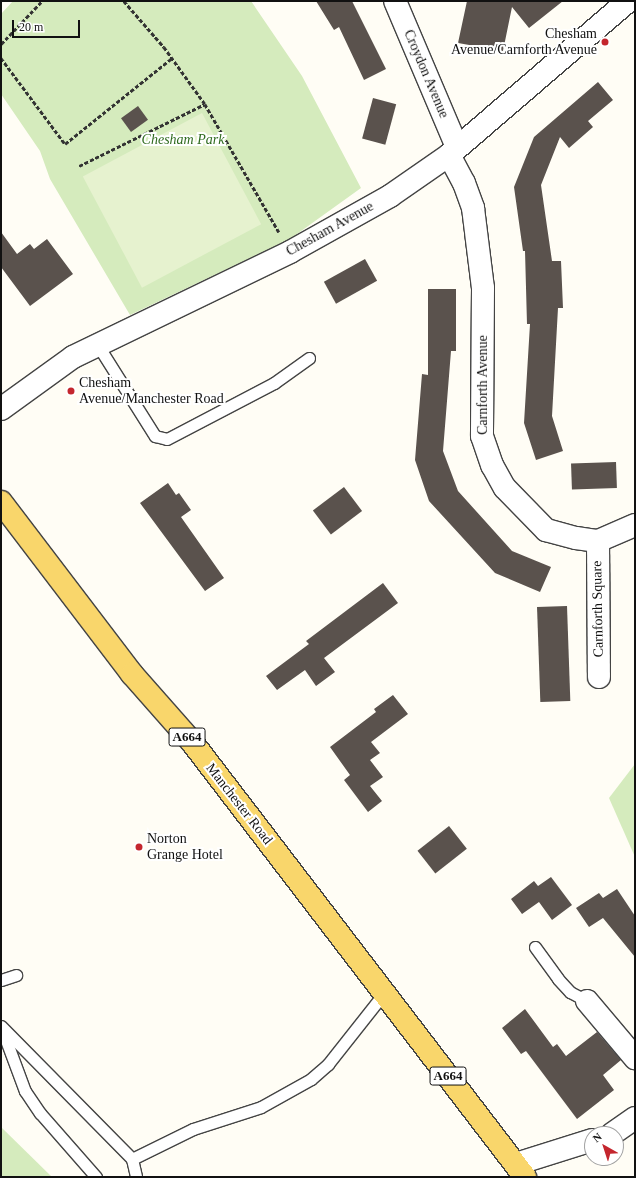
<!DOCTYPE html>
<html>
<head>
<meta charset="utf-8">
<style>
  body { margin:0 }
  #map { position:relative; width:636px; height:1178px; overflow:hidden; background:#fffdf5; font-family:"Times New Roman",serif }
  div>[style] { position:absolute }
  [style*='--x'] { left:calc(var(--x)*1px); top:calc(var(--y)*1px); width:calc(var(--w)*1px); rotate:calc(var(--a)*1deg) }
  .green>* { inset:0; background:#d5ebbd }
  .pitch>* { inset:0; background:#e6f2cf; transform-origin:0 0 }
  .building>* { inset:0; background:#5a524d; transform-origin:0 0 }
  .path>* { height:2.5px; margin-top:-1.25px; transform-origin:0; background:repeating-linear-gradient(90deg,#333 0 4px,transparent 0 6px) }
  .roads { filter:drop-shadow(1px 0 #444) drop-shadow(-1px 0 #444) drop-shadow(0 1px #444) drop-shadow(0 -1px #444) }
  .service>* { height:11px; margin:-5.5px; padding:0 5.5px; transform-origin:5.5px; border-radius:5.5px; background:#fff }
  .minor>* { height:22px; margin:-11px; padding:0 11px; transform-origin:11px; border-radius:11px; background:#fff }
  .primary>* { height:22px; margin:-11px; padding:0 11px; transform-origin:11px; border-radius:11px; background:#f9d66b }
  .dots>* { width:11px; height:11px; translate:-50% -50%; box-sizing:border-box; border:2px solid #fff; border-radius:50% }
  span { translate:-50% -50%; white-space:nowrap; text-align:center; line-height:1.15; -webkit-text-stroke:4px #fff; paint-order:stroke }
  .shield-label span { padding:1px 3px; background:#fff; border:1px solid; border-radius:3px; -webkit-text-stroke-width:0 }
  .shield-label { font-size:13px; color:#111; font-weight:700 }
  .poi-label { font-size:14px; color:#111 }
  .right { translate:-100% -50%; text-align:right }
  .left { translate:0 -50%; text-align:left }
  .street-label { font-size:14px; color:#111 }
  .park-label { font-size:14px; color:#2f6b1f; font-style:italic }
  .frame { position:absolute; inset:0; border:2px solid #111; pointer-events:none }
  .north { position:absolute; left:584px; top:1126px; width:40px; height:40px; box-sizing:border-box; background:#fff; border:1px solid #a0a0a0; border-radius:50%; rotate:321deg; font-size:11px; font-weight:700; line-height:16px; text-align:center; color:#111 }
  .north::after { content:''; display:block; margin:auto; width:14px; height:18px; background:#c4262e; clip-path:polygon(50% 0,100% 100%,50% 72%,0 100%) }
  .scale { position:absolute; left:12px; top:20px; width:68px; height:18px; box-sizing:border-box; border:2px solid #111; border-top:0; padding-left:5px; font-size:12px; line-height:14px; white-space:nowrap; color:#111; -webkit-text-stroke:3px #fff; paint-order:stroke }
</style>
</head>
<body>
<div id="map">
  <div class="green">
    <i style="clip-path:polygon(13px 1px,251px 1px,302px 76px,361px 188px,290px 239px,130px 315px,50px 179px,40px 151px,1px 94px,1px 14px)"></i>
    <i style="clip-path:polygon(635px 764px,635px 857px,609px 798px)"></i>
    <i style="clip-path:polygon(1px 1127px,52px 1177px,1px 1177px)"></i>
  </div>
  <div class="pitch">
    <i style="left:202px;top:113px;width:126px;height:135px;rotate:62deg"></i>
  </div>
  <div class="building">
    <i style="clip-path:polygon(316px 1px,352px 1px,386px 69px,364px 80px,339px 27px,334px 30px)"></i>
    <i style="clip-path:polygon(467px 1px,563px 1px,529px 28px,512px 7px,503px 51px,458px 43px)"></i>
    <i style="clip-path:polygon(598px 82px,613px 100px,588px 121px,593px 127px,569px 148px,560px 137px,541px 185px,552px 261px,561px 261px,563px 308px,558px 308px,552px 416px,563px 451px,536px 460px,524px 423px,530px 324px,527px 324px,525px 251px,523px 251px,514px 187px,534px 137px)"></i>
    <i style="left:373px;top:98px;width:24px;height:42px;rotate:15deg"></i>
    <i style="left:138px;top:106px;width:17px;height:21px;rotate:54deg"></i>
    <i style="clip-path:polygon(1px 232px,17px 254px,30px 244px,34px 249px,47px 239px,73px 274px,30px 306px,1px 267px)"></i>
    <i style="left:365px;top:259px;width:25px;height:47px;rotate:61deg"></i>
    <i style="clip-path:polygon(428px 289px,456px 289px,456px 351px,451px 351px,443px 451px,458px 491px,512px 551px,551px 567px,540px 592px,495px 573px,429px 501px,415px 460px,422px 374px,428px 375px)"></i>
    <i style="left:616px;top:462px;width:26px;height:45px;rotate:88deg"></i>
    <i style="clip-path:polygon(168px 483px,176px 495px,179px 493px,191px 510px,181px 517px,224px 578px,205px 591px,140px 503px)"></i>
    <i style="left:344px;top:487px;width:30px;height:39px;rotate:53deg"></i>
    <i style="clip-path:polygon(383px 583px,398px 603px,324px 658px,335px 672px,316px 686px,305px 670px,277px 690px,266px 676px,309px 644px,306px 641px)"></i>
    <i style="left:567px;top:606px;width:95px;height:30px;rotate:88deg"></i>
    <i style="clip-path:polygon(393px 695px,408px 714px,371px 742px,380px 753px,370px 760px,383px 777px,370px 786px,382px 801px,368px 812px,344px 780px,350px 775px,330px 747px,376px 712px,374px 709px)"></i>
    <i style="left:449px;top:826px;width:29px;height:40px;rotate:52deg"></i>
    <i style="clip-path:polygon(551px 877px,572px 905px,552px 920px,539px 902px,522px 914px,511px 899px,534px 881px,538px 886px)"></i>
    <i style="clip-path:polygon(617px 889px,635px 916px,635px 957px,603px 918px,589px 927px,576px 908px,599px 893px,603px 898px)"></i>
    <i style="clip-path:polygon(525px 1009px,553px 1047px,557px 1044px,566px 1056px,597px 1032px,621px 1060px,603px 1075px,614px 1090px,577px 1119px,526px 1051px,521px 1054px,502px 1028px)"></i>
  </div>
  <div class="path">
    <i style="--x:124;--y:1;--w:61;--a:49"></i>
    <i style="--x:164;--y:47;--w:70;--a:54.3"></i>
    <i style="--x:205;--y:104;--w:148;--a:60"></i>
    <i style="--x:1;--y:44;--w:59;--a:-46.4"></i>
    <i style="--x:1;--y:58;--w:107;--a:53.3"></i>
    <i style="--x:65;--y:144;--w:137;--a:-38.8"></i>
    <i style="--x:79;--y:166;--w:140;--a:-26.2"></i>
  </div>
  <div class="roads">
    <div class="service">
      <i style="--x:97;--y:344;--w:109;--a:57.8"></i>
      <i style="--x:155;--y:436;--w:12;--a:14"></i>
      <i style="--x:167;--y:439;--w:121;--a:-27.6"></i>
      <i style="--x:274;--y:383;--w:43;--a:-35.5"></i>
      <i style="--x:535;--y:947;--w:39;--a:54"></i>
      <i style="--x:558;--y:979;--w:18;--a:47"></i>
      <i style="--x:570;--y:992;--w:19;--a:28"></i>
      <i style="--x:1;--y:980;--w:16;--a:-18"></i>
      <i style="--x:1;--y:1026;--w:187;--a:45.4"></i>
      <i style="--x:132;--y:1159;--w:68;--a:-26.2"></i>
      <i style="--x:193;--y:1129;--w:71;--a:-17.9"></i>
      <i style="--x:261;--y:1107;--w:57;--a:-29.2"></i>
      <i style="--x:311;--y:1079;--w:23;--a:-41"></i>
      <i style="--x:328;--y:1064;--w:90;--a:-51.7"></i>
      <i style="--x:3;--y:1032;--w:63;--a:69.6"></i>
      <i style="--x:25;--y:1091;--w:27;--a:56"></i>
      <i style="--x:40;--y:1113;--w:85;--a:48.8"></i>
      <i style="--x:132;--y:1159;--w:18;--a:77"></i>
    </div>
    <div class="minor">
      <i style="--x:395;--y:1;--w:159;--a:67"></i>
      <i style="--x:449;--y:155;--w:32;--a:62"></i>
      <i style="--x:464;--y:183;--w:27;--a:70"></i>
      <i style="--x:473;--y:208;--w:81;--a:82.9"></i>
      <i style="--x:483;--y:288;--w:148;--a:90.4"></i>
      <i style="--x:482;--y:436;--w:31;--a:71"></i>
      <i style="--x:492;--y:465;--w:26;--a:61"></i>
      <i style="--x:505;--y:488;--w:59;--a:45.7"></i>
      <i style="--x:546;--y:530;--w:31;--a:15"></i>
      <i style="--x:576;--y:538;--w:22;--a:8"></i>
      <i style="--x:598;--y:541;--w:40;--a:-23.4"></i>
      <i style="--x:1;--y:409;--w:89;--a:-35.8"></i>
      <i style="--x:73;--y:357;--w:241;--a:-25.8"></i>
      <i style="--x:290;--y:252;--w:115;--a:-29.2"></i>
      <i style="--x:390;--y:196;--w:72;--a:-34.8"></i>
      <i style="--x:449;--y:155;--w:236;--a:-40.7"></i>
      <i style="--x:598;--y:541;--w:136;--a:89.6"></i>
      <i style="--x:587;--y:1001;--w:75;--a:49.9"></i>
      <i style="--x:612;--y:1134;--w:28;--a:-35"></i>
      <i style="--x:516;--y:1164;--w:80;--a:-17.5"></i>
    </div>
    <div class="primary">
      <i style="--x:1;--y:502;--w:216;--a:52.7"></i>
      <i style="--x:132;--y:674;--w:91;--a:48.6"></i>
      <i style="--x:192;--y:742;--w:548;--a:52.57"></i>
    </div>
  </div>
  <div class="dots">
    <i style="left:605px;top:42px;background:#c4262e"></i>
    <i style="left:71px;top:391px;background:#c4262e"></i>
    <i style="left:139px;top:847px;background:#c4262e"></i>
  </div>
  <div class="shield-label">
    <span style="left:187px;top:737px">A664</span>
    <span style="left:448px;top:1076px">A664</span>
  </div>
  <div class="poi-label">
    <span class="right" style="left:597px;top:42px">Chesham<br>Avenue/Carnforth Avenue</span>
    <span class="left" style="left:79px;top:391px">Chesham<br>Avenue/Manchester Road</span>
    <span class="left" style="left:147px;top:847px">Norton<br>Grange Hotel</span>
  </div>
  <div class="street-label">
    <span style="left:426px;top:74px;rotate:67deg">Croydon Avenue</span>
    <span style="left:330px;top:229px;rotate:-29deg">Chesham Avenue</span>
    <span style="left:483px;top:385px;rotate:-90deg">Carnforth Avenue</span>
    <span style="left:598px;top:609px;rotate:-91deg">Carnforth Square</span>
    <span style="left:239px;top:804px;rotate:52deg">Manchester Road</span>
  </div>
  <div class="park-label">
    <span style="left:183px;top:140px">Chesham Park</span>
  </div>
  <div class="frame"></div>
  <div class="north">N</div>
  <div class="scale">20 m</div>
</div>
</body>
</html>
